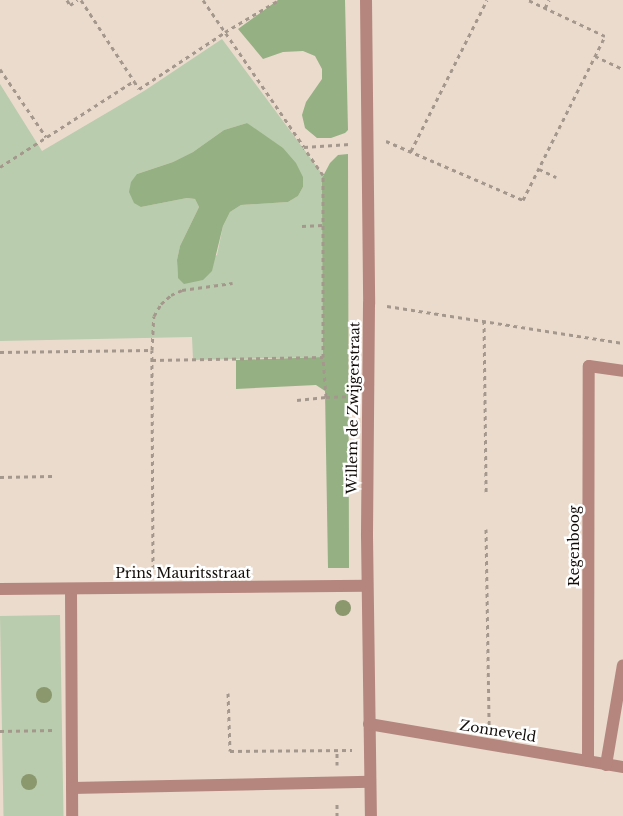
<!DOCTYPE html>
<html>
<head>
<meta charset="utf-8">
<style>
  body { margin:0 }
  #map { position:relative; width:623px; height:816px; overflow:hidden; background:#ebdbcd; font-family:"Libre Baskerville",serif }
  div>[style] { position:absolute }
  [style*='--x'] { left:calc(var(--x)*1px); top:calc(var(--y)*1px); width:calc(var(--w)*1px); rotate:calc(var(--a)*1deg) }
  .green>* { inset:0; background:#b9ccad; transform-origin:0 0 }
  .forest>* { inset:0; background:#95b083 }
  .path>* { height:3px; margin-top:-1.5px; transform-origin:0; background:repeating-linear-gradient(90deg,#a4988d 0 4px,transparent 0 8px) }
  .minor>* { height:12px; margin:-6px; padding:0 6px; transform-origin:6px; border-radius:6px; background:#b5867d }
  .trees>* { width:16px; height:16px; margin:-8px; border-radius:50%; background:#8b976d }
  span { translate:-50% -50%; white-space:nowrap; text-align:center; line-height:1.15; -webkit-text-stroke:5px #fff; paint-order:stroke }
  .street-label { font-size:14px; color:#120d09 }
</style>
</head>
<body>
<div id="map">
  <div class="green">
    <i style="clip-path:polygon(evenodd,222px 39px,323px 175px,323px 357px,193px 360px,192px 337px,0 341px,0 84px,42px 151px,144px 91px,222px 39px,247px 123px,303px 187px,298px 196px,288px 202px,241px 205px,230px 212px,223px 226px,217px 255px,178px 278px,177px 260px,180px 246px,199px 207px,195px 199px,187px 198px,141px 207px,137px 174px,173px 162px,193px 152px,224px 130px,247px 123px)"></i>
    <i style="left:60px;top:615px;width:201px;height:60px;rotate:89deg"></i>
  </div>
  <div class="forest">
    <i style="clip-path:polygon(278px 0,345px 0,348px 130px,345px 133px,331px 138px,317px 138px,305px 128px,302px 115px,306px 102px,322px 79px,322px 69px,315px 56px,303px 51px,283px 52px,263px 59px,238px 29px)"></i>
    <i style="clip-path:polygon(247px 123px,283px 148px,296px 163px,303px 177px,303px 187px,298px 196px,288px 202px,241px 205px,230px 212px,223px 226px,212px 271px,203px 280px,184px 284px,178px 278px,177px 260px,180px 246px,199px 207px,195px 199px,187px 198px,141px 207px,134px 203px,129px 192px,131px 182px,137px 174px,173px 162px,193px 152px,224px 130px)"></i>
    <i style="clip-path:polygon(348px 154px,349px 568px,328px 568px,325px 391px,316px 385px,236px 389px,236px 360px,323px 357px,322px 178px,330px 163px,338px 155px)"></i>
  </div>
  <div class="path">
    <i style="--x:67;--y:0;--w:6;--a:59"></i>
    <i style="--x:70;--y:5;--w:9;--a:-32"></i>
    <i style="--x:81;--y:0;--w:97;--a:56.8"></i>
    <i style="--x:203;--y:0;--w:178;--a:55.5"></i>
    <i style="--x:304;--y:147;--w:46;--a:-3.7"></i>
    <i style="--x:545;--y:8;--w:9;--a:-63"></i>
    <i style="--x:595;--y:56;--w:31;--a:25"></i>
    <i style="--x:0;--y:69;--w:82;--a:55.9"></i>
    <i style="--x:386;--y:141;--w:149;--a:23.3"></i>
    <i style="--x:523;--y:200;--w:183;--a:-63.4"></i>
    <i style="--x:605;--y:36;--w:85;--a:-154.9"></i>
    <i style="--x:411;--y:151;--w:169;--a:-63.3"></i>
    <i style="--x:0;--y:167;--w:159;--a:-32.7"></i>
    <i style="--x:134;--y:81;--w:9;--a:58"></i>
    <i style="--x:139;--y:89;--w:103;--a:-33.5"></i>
    <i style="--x:225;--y:32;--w:63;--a:-30.7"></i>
    <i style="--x:539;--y:169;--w:19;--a:25"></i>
    <i style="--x:302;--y:226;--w:21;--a:-3"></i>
    <i style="--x:387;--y:306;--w:239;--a:8.9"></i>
    <i style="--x:484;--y:320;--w:172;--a:89.3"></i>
    <i style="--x:0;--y:352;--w:152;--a:-0.8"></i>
    <i style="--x:152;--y:360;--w:171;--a:-1"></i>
    <i style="--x:323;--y:357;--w:182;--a:-90"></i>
    <i style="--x:323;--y:175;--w:33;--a:-125"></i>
    <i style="--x:326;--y:397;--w:24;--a:-2"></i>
    <i style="--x:297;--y:400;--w:29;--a:-6"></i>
    <i style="--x:326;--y:397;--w:40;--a:-94.3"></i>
    <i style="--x:0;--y:477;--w:52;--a:-1.1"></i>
    <i style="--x:486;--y:529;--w:198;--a:89.1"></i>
    <i style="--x:153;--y:569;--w:219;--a:-90.3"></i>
    <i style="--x:152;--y:350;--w:34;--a:-87"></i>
    <i style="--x:154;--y:316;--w:14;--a:-60"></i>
    <i style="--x:161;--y:304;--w:13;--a:-42"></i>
    <i style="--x:171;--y:295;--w:12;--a:-24"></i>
    <i style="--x:182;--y:290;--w:51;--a:-7.8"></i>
    <i style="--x:228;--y:693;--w:58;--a:88"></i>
    <i style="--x:230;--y:751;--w:122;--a:-0.5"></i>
    <i style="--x:0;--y:731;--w:54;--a:-1.1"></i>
    <i style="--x:337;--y:765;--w:14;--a:-90"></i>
    <i style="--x:337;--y:816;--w:15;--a:-90"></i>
  </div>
  <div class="minor">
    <i style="--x:366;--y:0;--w:304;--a:89.4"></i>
    <i style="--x:369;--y:304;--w:232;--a:90.5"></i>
    <i style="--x:367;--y:536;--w:280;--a:89.2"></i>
    <i style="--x:0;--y:589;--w:367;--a:-0.5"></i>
    <i style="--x:71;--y:589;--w:227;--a:89.7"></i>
    <i style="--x:369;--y:724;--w:258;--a:9.6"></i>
    <i style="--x:588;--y:761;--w:395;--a:-89.9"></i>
    <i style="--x:589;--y:366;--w:34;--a:8"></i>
    <i style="--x:606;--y:765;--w:101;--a:-80.4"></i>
    <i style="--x:72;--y:788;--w:298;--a:-1.2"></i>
  </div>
  <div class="trees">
    <i style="left:343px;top:608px"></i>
    <i style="left:44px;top:695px"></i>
    <i style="left:29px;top:782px"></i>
  </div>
  <div class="street-label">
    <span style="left:353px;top:408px;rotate:-89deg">Willem de Zwijgerstraat</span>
    <span style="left:574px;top:546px;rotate:-90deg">Regenboog</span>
    <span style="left:183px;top:573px">Prins Mauritsstraat</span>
    <span style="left:498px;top:731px;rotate:9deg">Zonneveld</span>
  </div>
</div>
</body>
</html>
